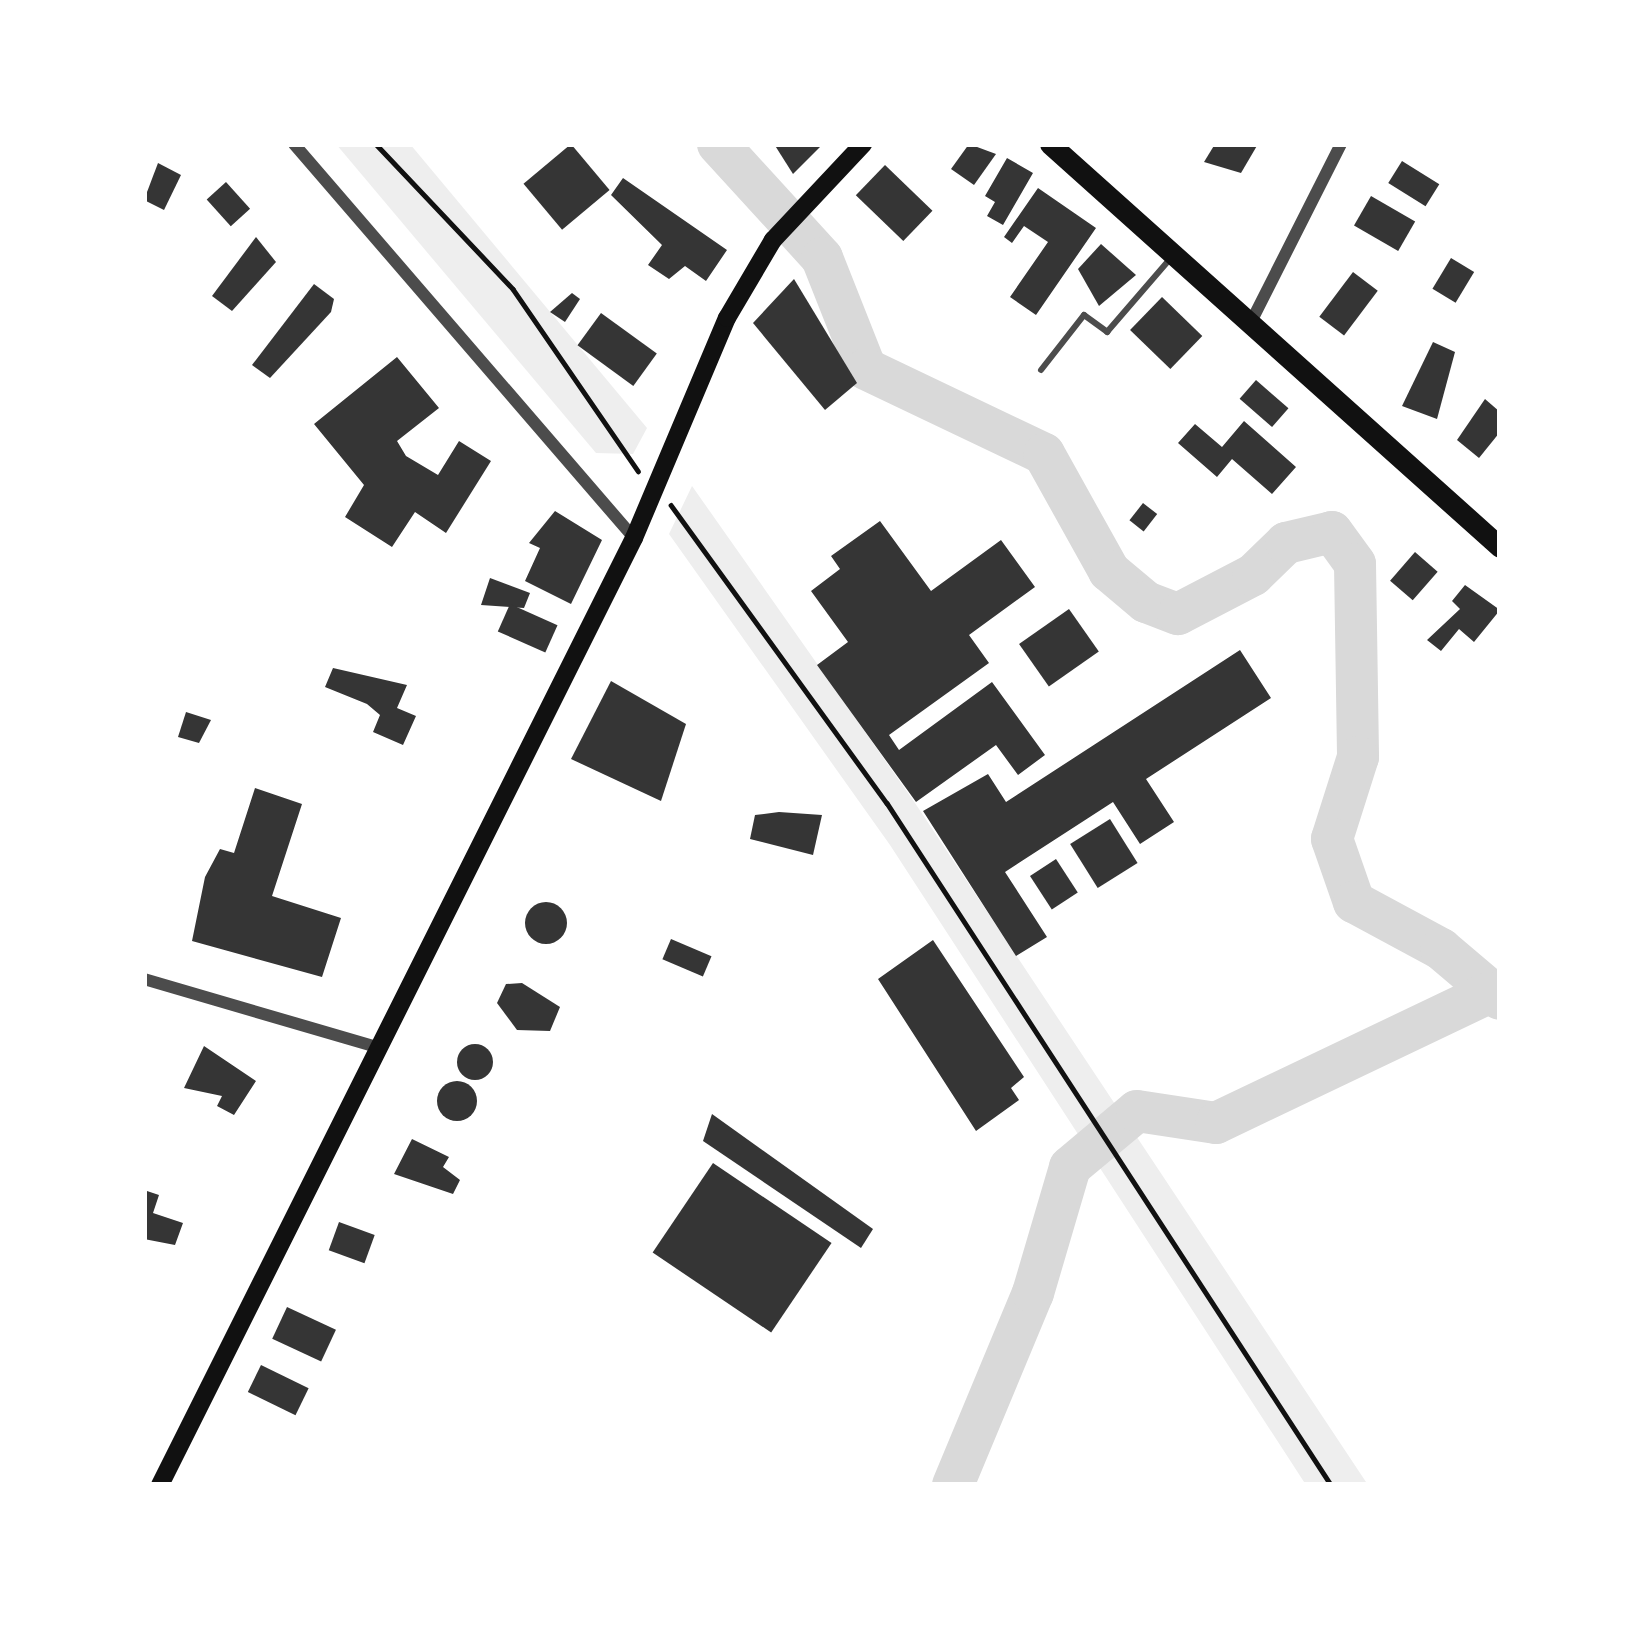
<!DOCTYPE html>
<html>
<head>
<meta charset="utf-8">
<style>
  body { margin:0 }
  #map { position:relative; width:1644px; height:1629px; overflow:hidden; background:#fff; font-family:Raleway,sans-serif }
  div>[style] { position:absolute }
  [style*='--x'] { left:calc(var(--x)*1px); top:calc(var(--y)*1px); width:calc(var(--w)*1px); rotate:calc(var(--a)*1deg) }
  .green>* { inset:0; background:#eee }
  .river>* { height:42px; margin:-21px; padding:0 21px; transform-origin:21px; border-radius:21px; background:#d9d9d9 }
  .building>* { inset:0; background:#353535; transform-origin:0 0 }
  .round { border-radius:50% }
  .path>* { height:4.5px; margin:-2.25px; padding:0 2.25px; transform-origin:2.25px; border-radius:2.25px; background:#111 }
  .service>* { height:6px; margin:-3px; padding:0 3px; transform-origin:3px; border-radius:3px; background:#4c4c4c }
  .minor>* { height:12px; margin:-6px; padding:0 6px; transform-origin:6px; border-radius:6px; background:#4c4c4c }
  .secondary>* { height:18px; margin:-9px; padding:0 9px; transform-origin:9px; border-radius:9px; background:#111 }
  .trunk>* { height:21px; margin:-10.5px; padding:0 10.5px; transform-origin:10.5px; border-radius:10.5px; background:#111 }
  span { translate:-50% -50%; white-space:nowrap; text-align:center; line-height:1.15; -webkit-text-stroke:12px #fff; paint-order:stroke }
  .frame { position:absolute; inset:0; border:147px solid #fff; pointer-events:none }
</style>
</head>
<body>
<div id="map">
  <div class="green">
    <i style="clip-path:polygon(336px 144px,410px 144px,647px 428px,633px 454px,596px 453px)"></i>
    <i style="clip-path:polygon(692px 486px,913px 800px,1368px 1485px,1306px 1485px,890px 845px,669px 534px)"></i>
  </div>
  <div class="river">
    <i style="--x:718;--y:144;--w:154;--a:47.6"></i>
    <i style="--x:822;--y:258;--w:119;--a:68.4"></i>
    <i style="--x:866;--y:369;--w:197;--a:25.5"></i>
    <i style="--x:1044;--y:454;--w:134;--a:60.9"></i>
    <i style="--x:1109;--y:571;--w:48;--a:40"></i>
    <i style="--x:1146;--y:602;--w:34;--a:21"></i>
    <i style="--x:1178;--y:614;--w:85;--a:-27.5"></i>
    <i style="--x:1253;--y:575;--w:46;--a:-44.1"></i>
    <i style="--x:1286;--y:543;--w:47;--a:-13.4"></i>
    <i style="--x:1332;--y:532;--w:39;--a:54"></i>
    <i style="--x:1355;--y:564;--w:193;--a:89.1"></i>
    <i style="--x:1358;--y:757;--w:86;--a:107.6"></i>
    <i style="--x:1332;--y:839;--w:67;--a:70.8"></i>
    <i style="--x:1354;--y:902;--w:99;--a:28.4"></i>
    <i style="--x:1441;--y:949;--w:77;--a:40.3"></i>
    <i style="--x:953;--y:1485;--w:208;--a:-67.4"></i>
    <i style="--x:1033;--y:1293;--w:131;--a:-73.6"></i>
    <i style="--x:1070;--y:1167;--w:87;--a:-39.9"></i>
    <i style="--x:1137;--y:1111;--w:80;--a:8.6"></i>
    <i style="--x:1216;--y:1123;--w:302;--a:-25.5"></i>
  </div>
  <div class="building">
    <i style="left:571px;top:144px;width:60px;height:62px;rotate:50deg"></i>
    <i style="clip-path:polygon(774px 144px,823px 144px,793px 174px)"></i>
    <i style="clip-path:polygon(969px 144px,996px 154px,974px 185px,951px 169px)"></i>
    <i style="clip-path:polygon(1215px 144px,1258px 144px,1241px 173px,1204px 162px)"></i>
    <i style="clip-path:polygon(1007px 158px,1033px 173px,1003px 225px,987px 216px,995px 202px,985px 196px)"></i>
    <i style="left:1402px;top:161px;width:44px;height:26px;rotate:32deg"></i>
    <i style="clip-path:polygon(158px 163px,181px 175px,164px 210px,144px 200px)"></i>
    <i style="left:885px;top:165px;width:66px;height:42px;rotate:44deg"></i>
    <i style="clip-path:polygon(623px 178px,727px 250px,706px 281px,685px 266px,669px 279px,648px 265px,662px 245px,611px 195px)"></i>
    <i style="left:226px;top:182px;width:36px;height:26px;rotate:48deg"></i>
    <i style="clip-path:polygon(1038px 188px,1096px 228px,1036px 315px,1010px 297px,1048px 242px,1024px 226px,1012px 243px,1004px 237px)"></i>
    <i style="left:1371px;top:196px;width:51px;height:34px;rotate:30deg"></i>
    <i style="clip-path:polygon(256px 237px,276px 262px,232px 311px,212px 296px)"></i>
    <i style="clip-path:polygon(1101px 244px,1136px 275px,1099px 306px,1078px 269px)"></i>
    <i style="left:1451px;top:258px;width:27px;height:36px;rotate:31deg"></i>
    <i style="left:1353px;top:272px;width:31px;height:56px;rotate:37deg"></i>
    <i style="clip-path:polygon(794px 279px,857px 383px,825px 410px,753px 323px)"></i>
    <i style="clip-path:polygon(314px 284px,334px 299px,331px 312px,270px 378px,252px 365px)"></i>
    <i style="clip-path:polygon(572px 293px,580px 299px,565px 322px,550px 312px)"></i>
    <i style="left:1162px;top:297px;width:56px;height:46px;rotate:44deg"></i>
    <i style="left:601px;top:313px;width:69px;height:40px;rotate:36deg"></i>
    <i style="clip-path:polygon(1433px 342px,1455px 352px,1437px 419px,1402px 406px)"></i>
    <i style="clip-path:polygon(397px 357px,439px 408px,397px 441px,406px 456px,438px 475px,459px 441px,491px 461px,446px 533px,415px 512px,392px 547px,345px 517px,364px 485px,314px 424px)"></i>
    <i style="left:1256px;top:380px;width:43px;height:25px;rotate:41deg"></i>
    <i style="clip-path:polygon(1485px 399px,1500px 412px,1500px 432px,1479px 458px,1457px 440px)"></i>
    <i style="clip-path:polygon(1244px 421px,1296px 467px,1272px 494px,1232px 459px,1217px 477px,1178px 443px,1195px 424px,1222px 447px)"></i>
    <i style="left:1143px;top:503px;width:18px;height:22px;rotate:38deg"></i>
    <i style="clip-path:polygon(555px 511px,602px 540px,571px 604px,525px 581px,540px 548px,529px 543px)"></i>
    <i style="clip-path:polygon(880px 521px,931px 591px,1001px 540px,1035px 587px,969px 635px,989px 663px,889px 735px,899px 750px,992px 682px,1045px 755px,1018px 775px,996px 745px,916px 802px,817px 665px,848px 642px,811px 591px,840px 569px,831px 556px)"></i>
    <i style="left:1415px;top:552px;width:30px;height:38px;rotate:41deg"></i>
    <i style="clip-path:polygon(490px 578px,530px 593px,524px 608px,481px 605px)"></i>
    <i style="clip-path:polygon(1465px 585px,1500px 610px,1474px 642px,1459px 629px,1441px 651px,1427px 640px,1460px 609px,1452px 601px)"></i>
    <i style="left:510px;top:604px;width:52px;height:30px;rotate:24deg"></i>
    <i style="left:1069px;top:609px;width:52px;height:61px;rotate:55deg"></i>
    <i style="clip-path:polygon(1240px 650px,1271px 698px,1146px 779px,1174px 822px,1140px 844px,1113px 802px,1005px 872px,1047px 937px,1016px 956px,923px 811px,988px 774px,1006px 802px)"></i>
    <i style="clip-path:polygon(333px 668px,407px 685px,397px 708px,416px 716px,403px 745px,373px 732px,380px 715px,367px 704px,325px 687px)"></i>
    <i style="clip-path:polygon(611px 681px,686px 724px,661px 801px,571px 759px)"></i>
    <i style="clip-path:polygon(186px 712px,211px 720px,199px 743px,178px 737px)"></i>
    <i style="clip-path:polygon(255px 788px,302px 804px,272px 896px,341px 918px,322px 977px,192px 941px,205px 877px,220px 849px,234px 853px)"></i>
    <i style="clip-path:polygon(779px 812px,822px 815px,813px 855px,750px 839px,755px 815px)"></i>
    <i style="left:1110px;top:819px;width:52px;height:47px;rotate:58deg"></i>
    <i style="left:1056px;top:859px;width:40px;height:31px;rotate:57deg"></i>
    <i class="round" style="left:525px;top:902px;width:42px;height:42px"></i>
    <i style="left:671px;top:939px;width:44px;height:22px;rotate:23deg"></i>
    <i style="clip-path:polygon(933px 940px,1024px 1077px,1011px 1088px,1019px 1100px,976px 1131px,878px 979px)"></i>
    <i style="clip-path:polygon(522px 983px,560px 1007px,550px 1031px,517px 1030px,497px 1003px,506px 984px)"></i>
    <i class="round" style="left:457px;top:1044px;width:36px;height:36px"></i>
    <i style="clip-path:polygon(204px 1046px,256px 1081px,234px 1115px,217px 1106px,222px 1096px,184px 1088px)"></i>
    <i class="round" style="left:437px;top:1081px;width:40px;height:40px"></i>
    <i style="clip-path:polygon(712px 1114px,873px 1229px,861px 1248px,703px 1141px)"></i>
    <i style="clip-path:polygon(412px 1139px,449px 1157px,443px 1167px,460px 1180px,453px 1194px,394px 1174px)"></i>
    <i style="left:713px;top:1163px;width:143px;height:108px;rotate:34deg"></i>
    <i style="clip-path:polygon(144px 1190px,159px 1195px,153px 1213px,183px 1223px,175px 1245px,144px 1239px)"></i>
    <i style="left:339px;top:1222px;width:38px;height:30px;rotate:20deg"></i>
    <i style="left:287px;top:1307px;width:54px;height:35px;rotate:25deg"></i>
    <i style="left:261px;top:1365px;width:53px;height:30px;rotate:26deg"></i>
  </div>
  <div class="path">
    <i style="--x:376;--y:144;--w:199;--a:46.6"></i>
    <i style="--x:513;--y:289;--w:221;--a:55.5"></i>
    <i style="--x:671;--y:505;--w:368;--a:54.1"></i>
    <i style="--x:887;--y:803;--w:814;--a:56.93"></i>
  </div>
  <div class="service">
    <i style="--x:1041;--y:370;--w:70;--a:-52"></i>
    <i style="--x:1084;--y:315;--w:29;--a:36"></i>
    <i style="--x:1107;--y:332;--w:96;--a:-49.2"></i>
  </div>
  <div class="minor">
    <i style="--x:294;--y:144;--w:520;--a:49.21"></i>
    <i style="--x:1250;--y:324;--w:202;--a:-63.2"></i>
    <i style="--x:144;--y:979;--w:246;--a:16.3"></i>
  </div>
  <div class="secondary">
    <i style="--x:160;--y:1485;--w:1059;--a:-63.41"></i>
    <i style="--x:634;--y:538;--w:239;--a:-67.1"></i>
    <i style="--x:727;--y:318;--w:91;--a:-59.5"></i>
    <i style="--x:773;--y:240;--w:132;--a:-46.8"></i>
  </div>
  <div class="trunk">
    <i style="--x:1050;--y:144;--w:604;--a:41.85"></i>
  </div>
  <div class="frame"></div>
</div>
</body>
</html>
